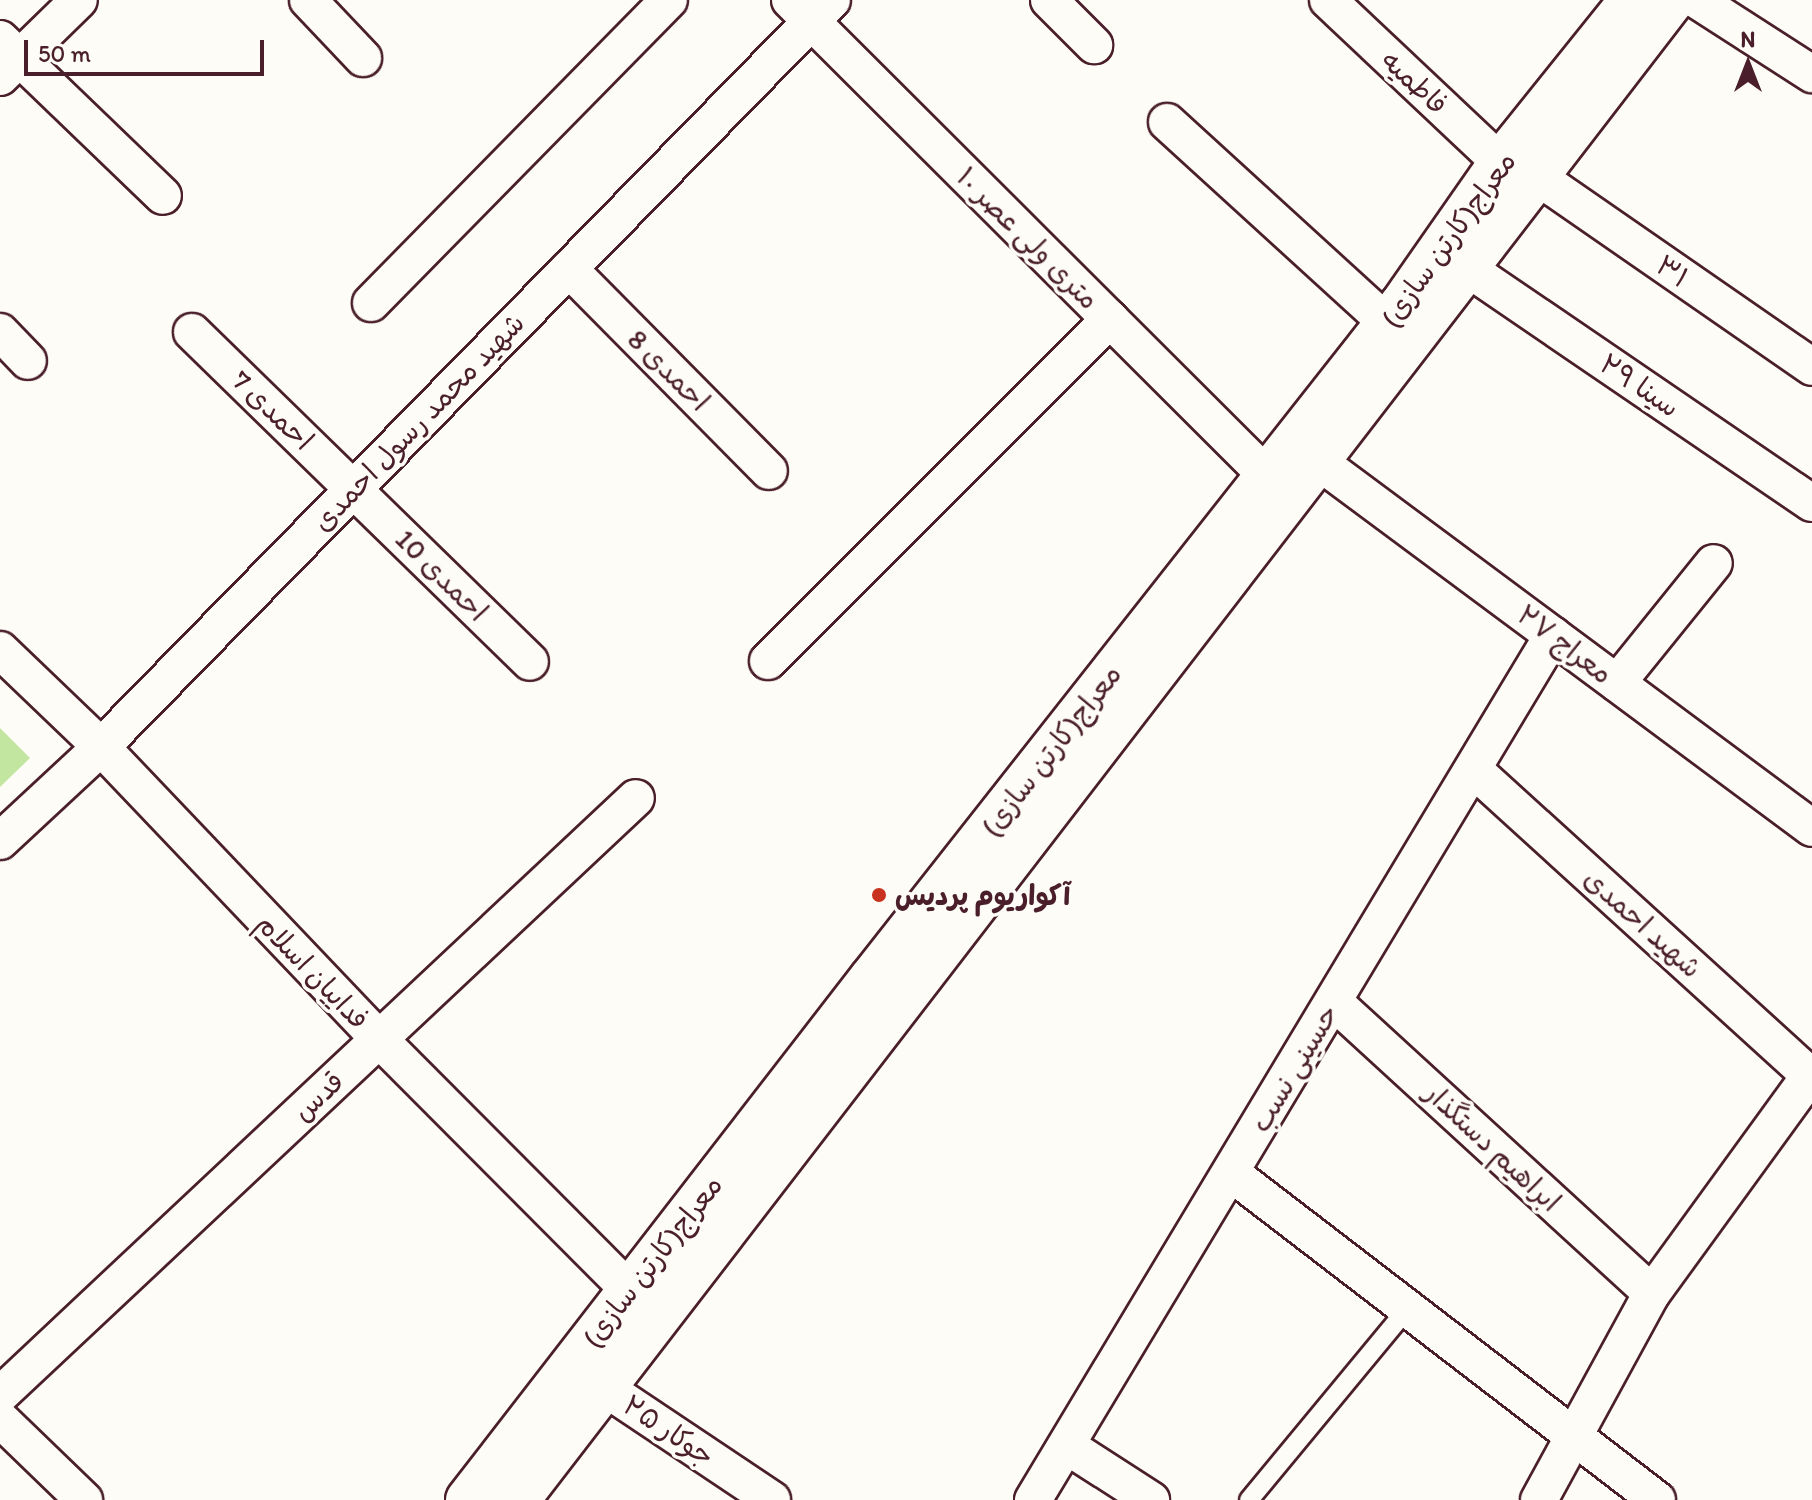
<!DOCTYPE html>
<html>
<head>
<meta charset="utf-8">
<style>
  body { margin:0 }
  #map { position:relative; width:1812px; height:1500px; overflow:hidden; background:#fdfcf7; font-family:Itim,"Playpen Sans Arabic",sans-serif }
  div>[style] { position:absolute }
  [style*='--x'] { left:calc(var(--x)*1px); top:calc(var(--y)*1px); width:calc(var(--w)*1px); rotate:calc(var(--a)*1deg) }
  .green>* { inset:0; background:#c2e69f }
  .roads { filter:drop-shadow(2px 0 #4a1f2b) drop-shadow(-2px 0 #4a1f2b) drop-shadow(0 2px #4a1f2b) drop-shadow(0 -2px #4a1f2b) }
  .service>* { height:18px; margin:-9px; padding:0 9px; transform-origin:9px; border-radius:9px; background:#fdfcf7 }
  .minor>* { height:36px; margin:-18px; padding:0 18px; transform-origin:18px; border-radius:18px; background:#fdfcf7 }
  .tertiary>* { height:44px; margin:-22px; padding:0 22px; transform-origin:22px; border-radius:22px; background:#fdfcf7 }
  .dots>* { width:22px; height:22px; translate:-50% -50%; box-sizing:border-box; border:4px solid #fdfcf7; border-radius:50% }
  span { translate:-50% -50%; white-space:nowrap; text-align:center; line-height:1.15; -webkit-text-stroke:7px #fdfcf7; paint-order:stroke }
  .street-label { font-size:28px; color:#4a1f2b }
  .poi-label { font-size:28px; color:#4a1f2b; font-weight:700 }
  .left { translate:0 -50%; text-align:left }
  .north { position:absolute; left:1708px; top:24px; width:80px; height:80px; -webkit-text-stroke:6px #fdfcf7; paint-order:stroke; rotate:0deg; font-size:22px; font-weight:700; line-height:32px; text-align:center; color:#4a1f2b }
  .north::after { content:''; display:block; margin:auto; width:28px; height:36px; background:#4a1f2b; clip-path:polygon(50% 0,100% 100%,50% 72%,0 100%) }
  .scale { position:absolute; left:24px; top:40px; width:240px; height:36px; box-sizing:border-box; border:4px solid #4a1f2b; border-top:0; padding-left:10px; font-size:24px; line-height:28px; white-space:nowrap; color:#4a1f2b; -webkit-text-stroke:6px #fdfcf7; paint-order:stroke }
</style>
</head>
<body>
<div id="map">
  <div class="green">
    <i style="clip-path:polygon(0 728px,30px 758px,0 787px)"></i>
  </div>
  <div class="roads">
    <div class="service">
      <i style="--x:1249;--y:1500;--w:249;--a:-50.4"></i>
    </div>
    <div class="minor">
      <i style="--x:308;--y:0;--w:80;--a:46.5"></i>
      <i style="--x:790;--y:0;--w:672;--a:44.94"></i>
      <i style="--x:1049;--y:0;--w:64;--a:45"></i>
      <i style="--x:1328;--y:0;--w:238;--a:43.3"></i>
      <i style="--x:1697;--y:0;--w:137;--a:32.8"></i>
      <i style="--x:0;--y:39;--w:226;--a:43.9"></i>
      <i style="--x:0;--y:77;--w:110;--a:-44.3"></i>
      <i style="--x:1167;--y:122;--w:298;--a:42.4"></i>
      <i style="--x:1535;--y:175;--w:337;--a:34.7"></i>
      <i style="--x:1467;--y:268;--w:417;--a:34.3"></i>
      <i style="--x:569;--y:269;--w:284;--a:45.3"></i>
      <i style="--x:371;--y:303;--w:425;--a:-45.5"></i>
      <i style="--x:0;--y:332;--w:40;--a:46"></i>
      <i style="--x:192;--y:332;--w:472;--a:44.3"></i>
      <i style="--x:1318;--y:461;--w:615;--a:36.61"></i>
      <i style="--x:0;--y:650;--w:140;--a:43.8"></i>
      <i style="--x:101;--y:747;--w:403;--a:46.4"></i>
      <i style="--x:379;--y:1039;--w:354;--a:45.1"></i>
      <i style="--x:768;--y:661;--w:484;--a:-45"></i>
      <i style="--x:1617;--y:683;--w:154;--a:-51.1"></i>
      <i style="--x:1473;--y:769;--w:458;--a:42.3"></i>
      <i style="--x:0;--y:841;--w:138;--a:-42.9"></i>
      <i style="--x:101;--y:747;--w:1045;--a:-45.62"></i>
      <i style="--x:1334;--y:1002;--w:431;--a:42.5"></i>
      <i style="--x:1231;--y:1173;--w:537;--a:37.51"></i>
      <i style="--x:605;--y:1388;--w:201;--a:33.8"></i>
      <i style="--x:0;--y:1395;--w:872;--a:-43.19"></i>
      <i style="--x:0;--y:1419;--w:117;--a:44"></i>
      <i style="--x:1067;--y:1446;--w:100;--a:32.7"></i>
      <i style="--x:1033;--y:1500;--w:1009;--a:-58.99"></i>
      <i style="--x:1539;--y:1500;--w:236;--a:-61.4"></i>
      <i style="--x:1652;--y:1293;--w:272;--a:-54"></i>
    </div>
    <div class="tertiary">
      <i style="--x:468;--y:1500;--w:660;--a:-52.26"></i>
      <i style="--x:872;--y:978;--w:857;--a:-51.78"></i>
      <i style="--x:1402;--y:305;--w:173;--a:-55.1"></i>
      <i style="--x:1501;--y:163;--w:209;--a:-51.2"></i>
      <i style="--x:517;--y:1500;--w:1893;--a:-52.4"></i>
    </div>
  </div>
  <div class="dots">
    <i style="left:879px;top:895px;background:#c8321e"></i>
  </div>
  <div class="street-label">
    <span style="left:1415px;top:82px;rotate:43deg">فاطمیه</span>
    <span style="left:1028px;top:238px;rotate:45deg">۱۰ متری ولی عصر</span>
    <span style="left:1448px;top:239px;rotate:-54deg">معراج(کارتن سازی)</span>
    <span style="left:1673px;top:271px;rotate:35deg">۳۱</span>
    <span style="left:669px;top:370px;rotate:45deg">احمدی 8</span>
    <span style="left:1640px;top:385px;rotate:34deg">۲۹ سینا</span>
    <span style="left:273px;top:410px;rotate:44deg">احمدی 7</span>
    <span style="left:418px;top:422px;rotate:-46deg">شهید محمد رسول احمدی</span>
    <span style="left:442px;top:575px;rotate:45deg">احمدی 10</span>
    <span style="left:1565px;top:644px;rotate:37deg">معراج ۲۷</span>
    <span style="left:1051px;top:750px;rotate:-52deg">معراج(کارتن سازی)</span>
    <span style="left:1643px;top:923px;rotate:42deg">شهید احمدی</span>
    <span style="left:313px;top:971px;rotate:46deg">فداییان اسلام</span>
    <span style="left:1294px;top:1068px;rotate:-59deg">حسینی نسب</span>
    <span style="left:318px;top:1096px;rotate:-43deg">قدس</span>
    <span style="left:1493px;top:1147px;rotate:43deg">ابراهیم دستگذار</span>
    <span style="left:652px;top:1261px;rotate:-52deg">معراج(کارتن سازی)</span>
    <span style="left:669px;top:1430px;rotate:34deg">جوکار ۲۵</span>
  </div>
  <div class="poi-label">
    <span class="left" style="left:895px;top:895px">آکواریوم پردیس</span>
  </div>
  <div class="north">N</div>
  <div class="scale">50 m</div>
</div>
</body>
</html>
